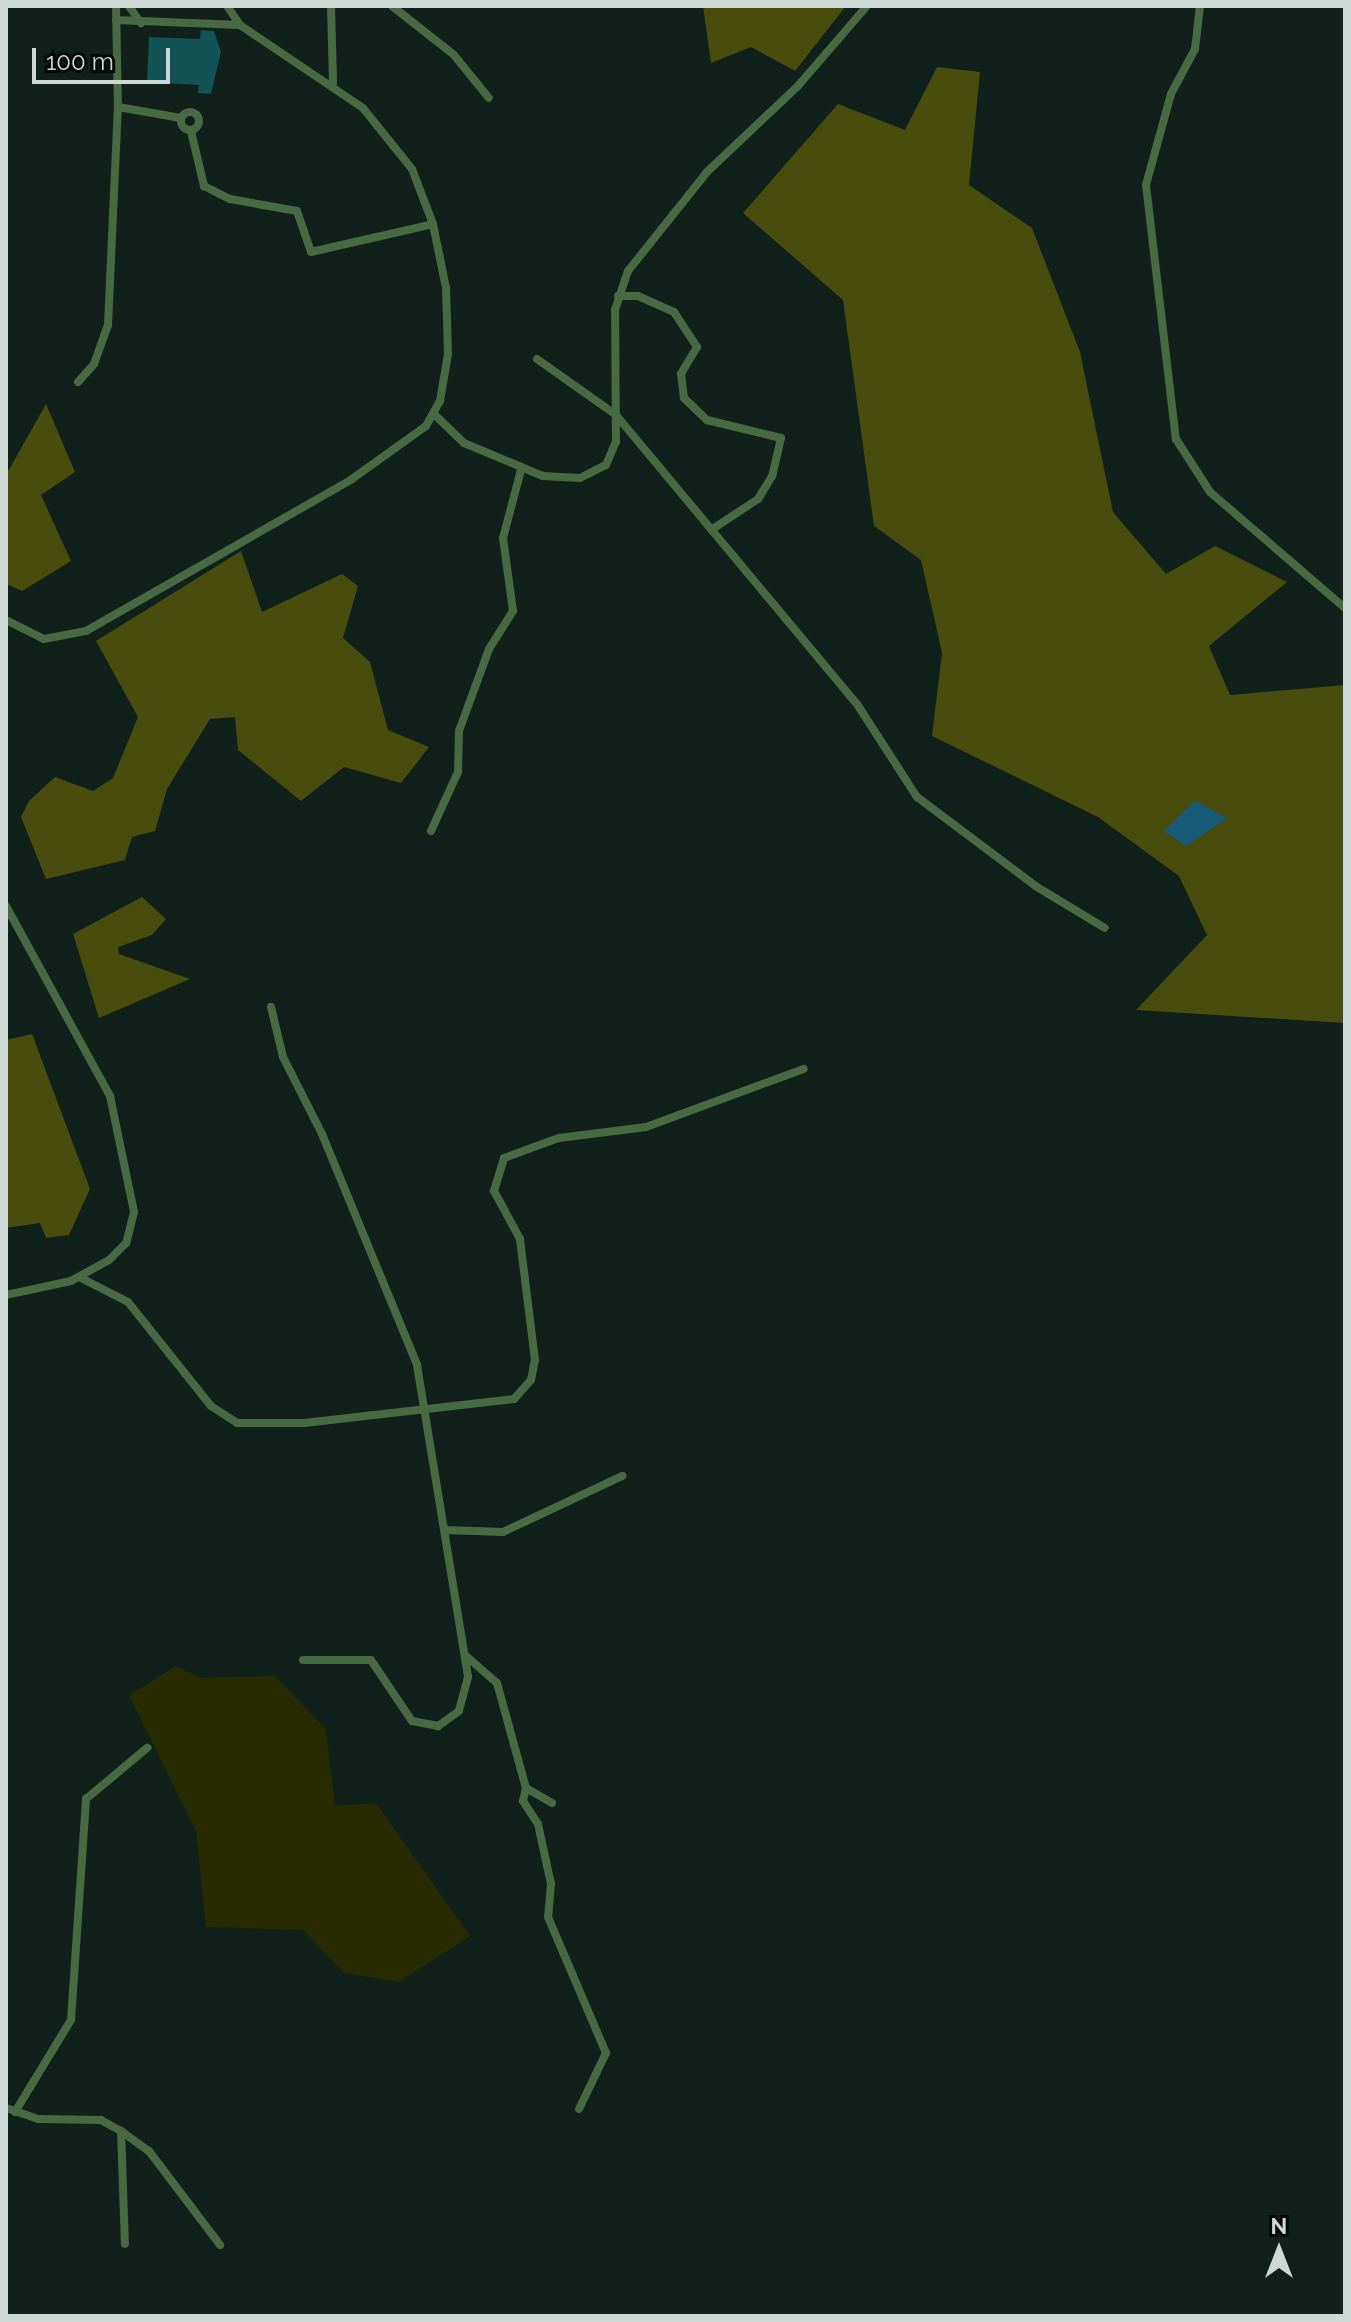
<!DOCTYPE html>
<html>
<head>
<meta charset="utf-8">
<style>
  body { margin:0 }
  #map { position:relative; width:1351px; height:2322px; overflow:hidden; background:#10201b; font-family:Raleway,sans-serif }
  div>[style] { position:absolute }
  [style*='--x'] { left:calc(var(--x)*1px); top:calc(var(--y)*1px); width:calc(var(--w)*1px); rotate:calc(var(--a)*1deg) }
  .green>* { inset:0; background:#282a02 }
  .forest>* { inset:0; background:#484c0d }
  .water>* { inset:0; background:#165c79 }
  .building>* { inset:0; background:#135255 }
  .street>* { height:8px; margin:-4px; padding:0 4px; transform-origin:4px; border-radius:4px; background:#476a43 }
  .street>.ring { margin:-4px; padding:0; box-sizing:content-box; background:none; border:8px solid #476a43; border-radius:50% }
  span { translate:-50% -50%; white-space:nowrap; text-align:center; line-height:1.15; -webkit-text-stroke:6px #040907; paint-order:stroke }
  .frame { position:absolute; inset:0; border:8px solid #ced9d5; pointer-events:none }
  .north { position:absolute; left:1239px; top:2210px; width:80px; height:80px; -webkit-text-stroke:6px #040907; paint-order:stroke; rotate:0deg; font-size:22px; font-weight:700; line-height:32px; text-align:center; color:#ced9d5 }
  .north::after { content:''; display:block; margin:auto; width:28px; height:36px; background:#ced9d5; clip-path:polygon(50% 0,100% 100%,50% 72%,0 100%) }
  .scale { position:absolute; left:32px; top:48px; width:138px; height:36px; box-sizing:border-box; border:4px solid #ced9d5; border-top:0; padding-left:10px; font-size:24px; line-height:28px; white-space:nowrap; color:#ced9d5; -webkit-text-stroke:6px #040907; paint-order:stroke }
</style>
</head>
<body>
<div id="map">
  <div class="green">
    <i style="clip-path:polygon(176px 1666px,201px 1678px,275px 1676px,326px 1729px,335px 1806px,376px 1803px,470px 1936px,399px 1982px,344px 1973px,303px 1930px,206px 1927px,196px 1831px,129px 1695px)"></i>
  </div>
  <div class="forest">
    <i style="clip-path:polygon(703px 6px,846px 6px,795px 71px,751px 47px,711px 63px)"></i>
    <i style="clip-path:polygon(937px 67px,980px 72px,969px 185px,1032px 228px,1080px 352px,1113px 512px,1166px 574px,1215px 546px,1287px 582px,1209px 646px,1230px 695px,1345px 685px,1345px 1023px,1136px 1010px,1207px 935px,1179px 876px,1098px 817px,932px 736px,942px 653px,921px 560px,874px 526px,843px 300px,743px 213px,838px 104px,905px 130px)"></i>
    <i style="clip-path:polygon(46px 404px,75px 472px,41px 495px,71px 561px,22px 591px,6px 584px,6px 475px)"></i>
    <i style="clip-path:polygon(241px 551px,262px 612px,342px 574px,358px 586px,343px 638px,370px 662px,388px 730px,429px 747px,401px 783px,344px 767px,301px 801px,238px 750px,235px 717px,210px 719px,167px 789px,155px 831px,132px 837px,125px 860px,46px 879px,21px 817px,29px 801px,55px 777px,93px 791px,113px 778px,138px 717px,96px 641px)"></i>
    <i style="clip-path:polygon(142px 897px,166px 919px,152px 935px,118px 947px,119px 954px,190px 979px,99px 1018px,73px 934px)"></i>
    <i style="clip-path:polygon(32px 1034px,90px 1189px,69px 1235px,46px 1238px,40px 1223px,6px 1228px,6px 1040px)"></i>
  </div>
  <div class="water">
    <i style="clip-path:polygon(1195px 801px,1227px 818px,1186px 846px,1164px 831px)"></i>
  </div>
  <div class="building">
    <i style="clip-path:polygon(201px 30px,214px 31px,221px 52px,211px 94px,198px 93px,199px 85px,147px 82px,149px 37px,200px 39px)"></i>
  </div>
  <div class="street">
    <i style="--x:116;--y:6;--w:101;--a:88.9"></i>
    <i style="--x:118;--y:107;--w:64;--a:9.9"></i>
    <i style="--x:129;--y:6;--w:21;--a:55"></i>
    <i style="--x:331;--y:6;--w:77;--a:88.5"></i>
    <i style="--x:392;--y:6;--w:79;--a:38.3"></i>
    <i style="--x:454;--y:55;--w:55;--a:50.9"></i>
    <i style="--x:1200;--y:6;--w:43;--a:96.6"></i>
    <i style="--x:1195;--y:49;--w:51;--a:118.1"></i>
    <i style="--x:1171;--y:94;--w:94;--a:105.4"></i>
    <i style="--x:1146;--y:185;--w:256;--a:83.3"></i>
    <i style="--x:1176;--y:439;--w:63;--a:57.3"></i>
    <i style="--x:1210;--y:492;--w:178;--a:40.7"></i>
    <i style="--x:116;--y:20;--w:124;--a:2.3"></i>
    <i class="ring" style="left:181px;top:112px;width:10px;height:10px"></i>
    <i style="--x:191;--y:131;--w:57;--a:76.7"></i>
    <i style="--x:204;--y:186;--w:29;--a:27"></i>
    <i style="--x:230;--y:199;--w:68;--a:10.2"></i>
    <i style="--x:297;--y:211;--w:43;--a:71.1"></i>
    <i style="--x:311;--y:252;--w:125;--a:-12.9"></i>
    <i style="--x:618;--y:296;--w:20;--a:0"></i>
    <i style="--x:638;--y:296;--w:39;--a:24"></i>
    <i style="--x:674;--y:312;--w:42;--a:56.7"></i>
    <i style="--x:697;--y:347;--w:31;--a:121"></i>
    <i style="--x:681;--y:374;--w:24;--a:83"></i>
    <i style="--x:684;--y:398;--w:32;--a:44"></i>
    <i style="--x:707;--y:420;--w:76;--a:13.7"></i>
    <i style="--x:781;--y:438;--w:39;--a:103"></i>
    <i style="--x:772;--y:476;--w:27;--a:121"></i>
    <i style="--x:758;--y:499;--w:56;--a:146.6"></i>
    <i style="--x:537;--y:359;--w:97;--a:35.3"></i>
    <i style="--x:616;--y:415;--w:376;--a:50.2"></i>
    <i style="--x:857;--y:704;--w:111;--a:57.2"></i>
    <i style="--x:917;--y:797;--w:150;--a:36.9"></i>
    <i style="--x:1037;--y:887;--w:79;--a:31.1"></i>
    <i style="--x:78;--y:382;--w:24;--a:-48"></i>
    <i style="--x:94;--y:364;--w:41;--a:-70.3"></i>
    <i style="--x:108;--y:325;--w:218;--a:-87.4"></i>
    <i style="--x:435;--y:415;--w:40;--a:44"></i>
    <i style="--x:464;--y:443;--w:86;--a:22.7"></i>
    <i style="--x:543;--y:476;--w:37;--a:3"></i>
    <i style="--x:580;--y:478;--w:29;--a:-27"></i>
    <i style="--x:606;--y:465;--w:25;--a:-67"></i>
    <i style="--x:616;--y:442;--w:132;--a:-90.4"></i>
    <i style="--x:615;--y:310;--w:41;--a:-71.6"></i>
    <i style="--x:628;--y:271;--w:127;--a:-51.4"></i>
    <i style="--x:707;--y:172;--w:124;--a:-43.4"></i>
    <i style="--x:797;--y:87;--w:107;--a:-49.2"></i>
    <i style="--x:6;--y:620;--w:42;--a:26.6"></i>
    <i style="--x:44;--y:639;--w:43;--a:-10.8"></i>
    <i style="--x:86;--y:631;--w:306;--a:-29.7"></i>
    <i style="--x:352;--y:479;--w:91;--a:-35.6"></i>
    <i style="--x:426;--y:426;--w:29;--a:-61"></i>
    <i style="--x:440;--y:401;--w:48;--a:-80.3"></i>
    <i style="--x:448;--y:354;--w:66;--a:-91.7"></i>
    <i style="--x:446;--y:288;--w:65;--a:-101.5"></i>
    <i style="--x:433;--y:224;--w:59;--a:-110.9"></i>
    <i style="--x:412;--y:169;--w:78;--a:-128.8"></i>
    <i style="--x:363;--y:108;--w:148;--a:-146"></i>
    <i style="--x:240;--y:25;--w:23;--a:-124"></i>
    <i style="--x:431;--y:831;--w:65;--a:-65.4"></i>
    <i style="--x:458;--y:772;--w:41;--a:-88.6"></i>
    <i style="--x:459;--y:731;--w:87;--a:-69.9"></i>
    <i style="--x:489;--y:649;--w:45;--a:-57.7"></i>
    <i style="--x:513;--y:611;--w:74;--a:-97.8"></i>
    <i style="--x:503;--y:538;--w:70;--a:-75.2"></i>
    <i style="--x:6;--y:906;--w:217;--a:61.3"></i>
    <i style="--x:110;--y:1096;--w:118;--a:78.3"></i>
    <i style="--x:134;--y:1212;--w:32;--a:104"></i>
    <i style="--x:126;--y:1243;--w:24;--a:135"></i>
    <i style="--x:109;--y:1260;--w:43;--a:151.1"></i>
    <i style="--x:71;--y:1281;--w:66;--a:167.8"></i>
    <i style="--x:271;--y:1007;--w:51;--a:76.5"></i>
    <i style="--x:283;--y:1057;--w:86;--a:63.1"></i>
    <i style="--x:322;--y:1134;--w:250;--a:67.6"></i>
    <i style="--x:417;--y:1365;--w:316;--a:80.7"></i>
    <i style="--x:468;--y:1677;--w:35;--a:105"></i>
    <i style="--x:459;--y:1711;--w:26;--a:144"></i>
    <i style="--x:438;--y:1726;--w:26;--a:-169"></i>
    <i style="--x:412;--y:1721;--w:73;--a:-123.9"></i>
    <i style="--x:371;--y:1660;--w:68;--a:180"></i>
    <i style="--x:79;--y:1277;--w:55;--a:27"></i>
    <i style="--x:128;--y:1302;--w:133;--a:51.4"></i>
    <i style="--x:211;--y:1406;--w:31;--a:33"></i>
    <i style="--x:237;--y:1423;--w:67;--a:0"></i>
    <i style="--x:304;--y:1423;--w:211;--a:-6.5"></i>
    <i style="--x:514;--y:1399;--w:25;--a:-48"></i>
    <i style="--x:531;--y:1380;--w:20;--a:-79"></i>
    <i style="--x:535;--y:1360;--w:122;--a:-97.1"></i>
    <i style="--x:520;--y:1239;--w:55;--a:-118.4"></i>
    <i style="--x:494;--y:1191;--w:34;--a:-73"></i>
    <i style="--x:504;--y:1158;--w:59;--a:-20"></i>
    <i style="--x:559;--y:1138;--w:88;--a:-7.2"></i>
    <i style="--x:646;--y:1127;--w:168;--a:-20.2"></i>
    <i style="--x:445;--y:1530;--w:58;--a:2"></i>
    <i style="--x:503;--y:1532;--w:132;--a:-25.2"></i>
    <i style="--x:466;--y:1656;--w:41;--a:41.1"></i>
    <i style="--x:497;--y:1683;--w:109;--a:74.6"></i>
    <i style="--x:526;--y:1788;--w:30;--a:30"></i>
    <i style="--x:526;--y:1788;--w:13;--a:103"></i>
    <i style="--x:523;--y:1801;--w:27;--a:57"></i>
    <i style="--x:538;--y:1824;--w:61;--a:77.8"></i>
    <i style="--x:551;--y:1884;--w:33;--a:95"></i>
    <i style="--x:548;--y:1917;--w:148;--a:66.9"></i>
    <i style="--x:606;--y:2053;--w:62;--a:115.7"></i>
    <i style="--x:6;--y:2108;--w:34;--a:19"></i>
    <i style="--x:38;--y:2119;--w:63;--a:0.9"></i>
    <i style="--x:101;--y:2120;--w:23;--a:29"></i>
    <i style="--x:121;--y:2131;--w:113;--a:88"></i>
    <i style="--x:15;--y:2112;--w:108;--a:-58.7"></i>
    <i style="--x:71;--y:2020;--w:222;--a:-86.1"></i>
    <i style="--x:86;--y:1799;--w:80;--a:-39.9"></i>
    <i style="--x:121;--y:2131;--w:34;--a:36"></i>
    <i style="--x:149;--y:2151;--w:118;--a:52.9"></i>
  </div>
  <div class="frame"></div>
  <div class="north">N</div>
  <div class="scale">100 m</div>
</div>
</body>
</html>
